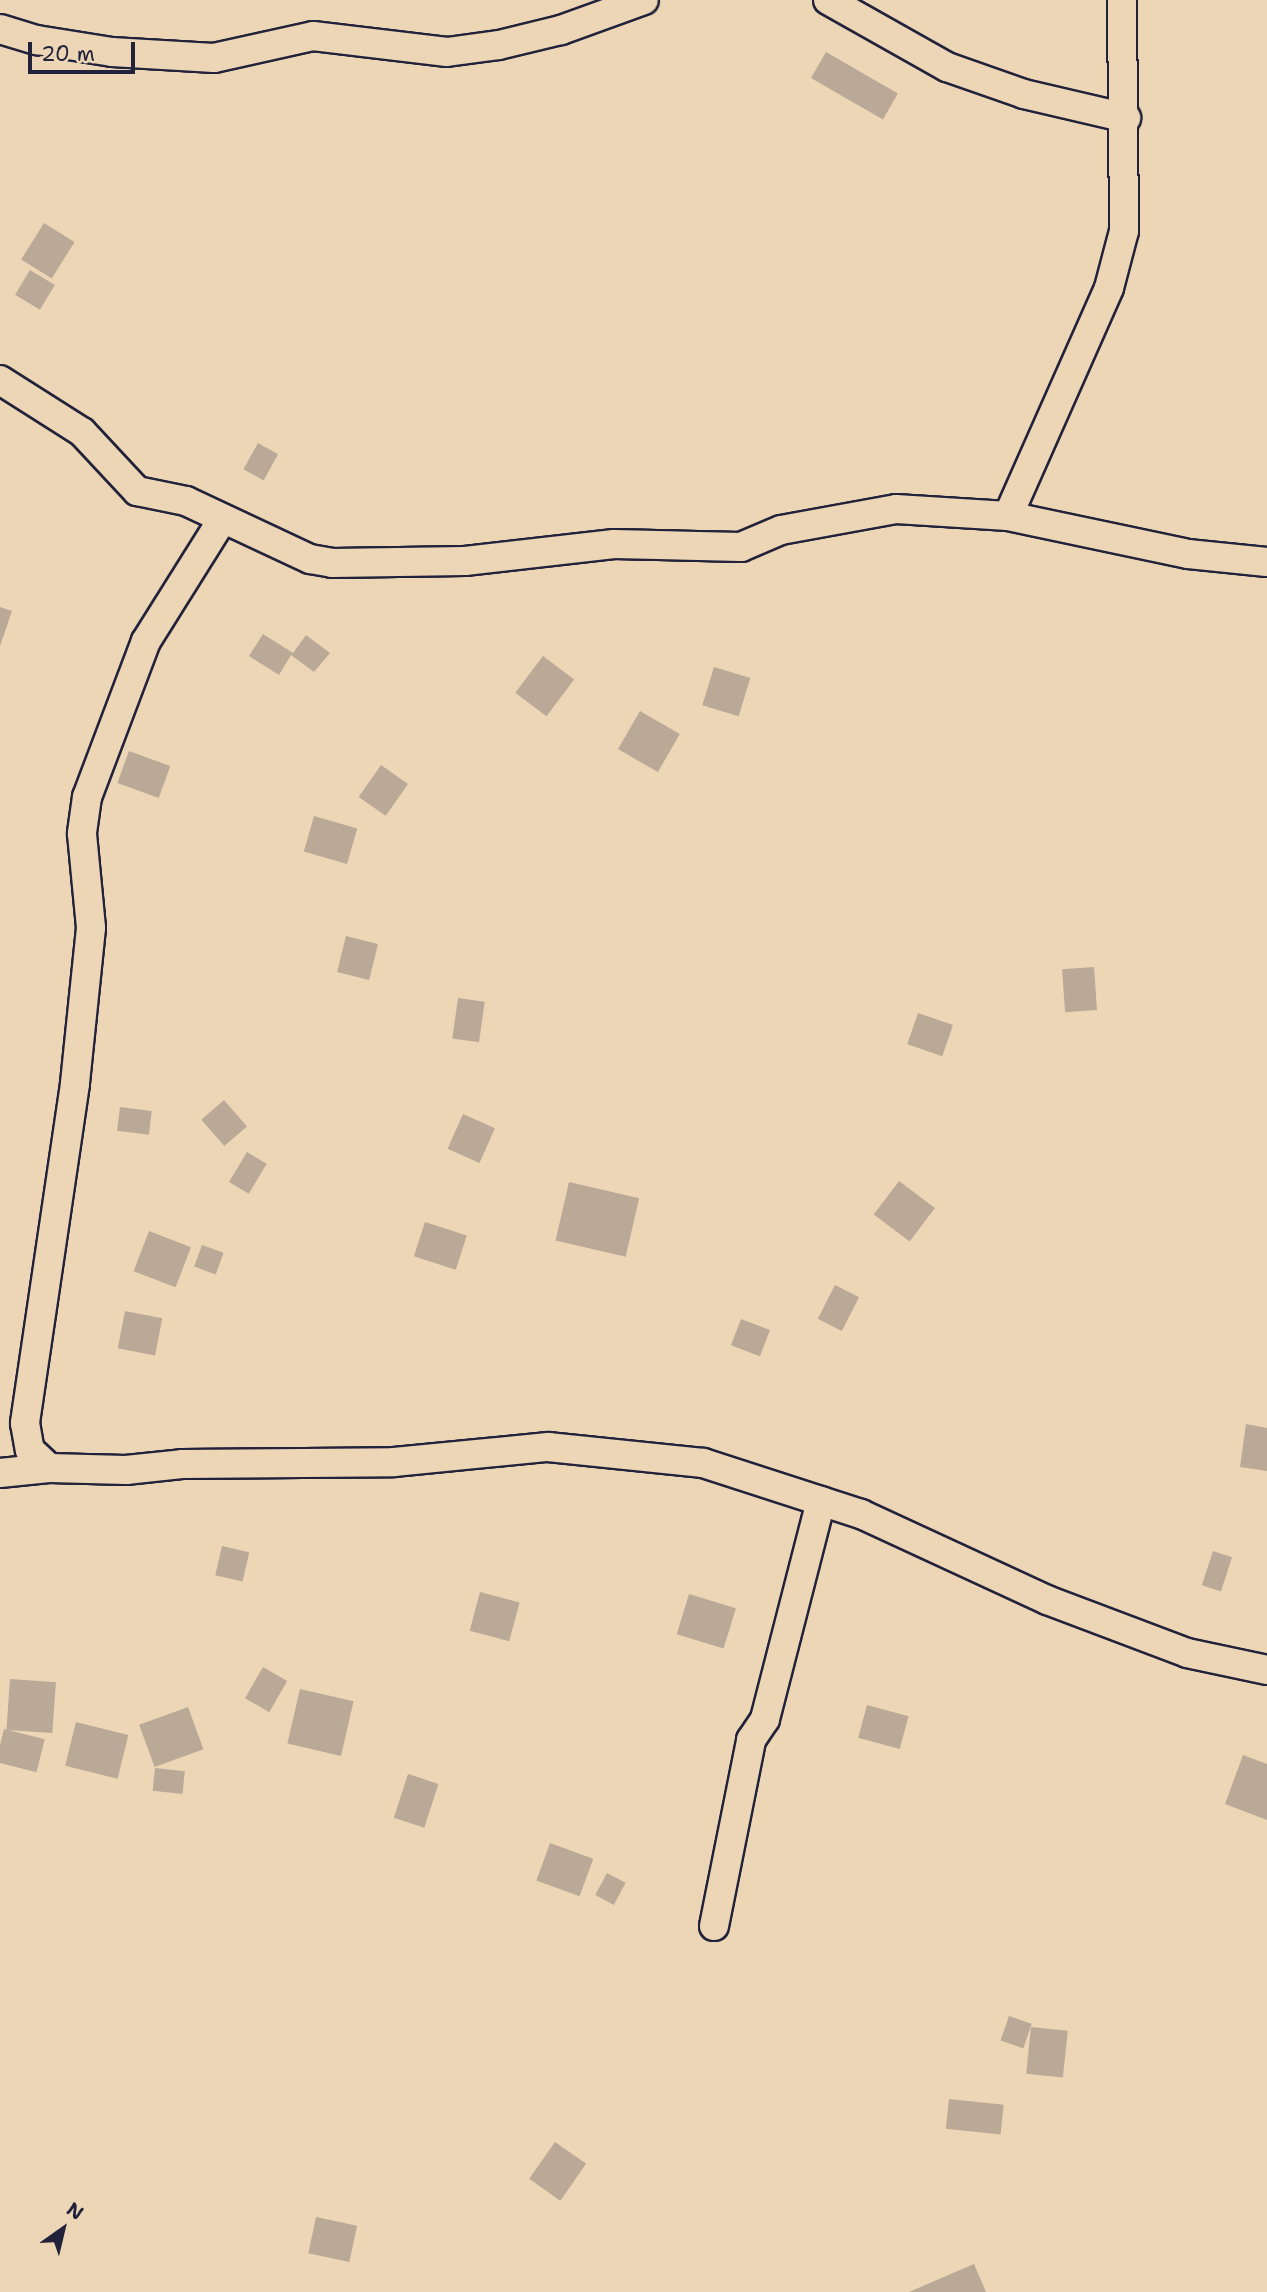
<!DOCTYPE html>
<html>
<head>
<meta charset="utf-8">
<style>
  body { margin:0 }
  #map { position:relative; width:1267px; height:2292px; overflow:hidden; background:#edd6b6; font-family:"Shantell Sans",sans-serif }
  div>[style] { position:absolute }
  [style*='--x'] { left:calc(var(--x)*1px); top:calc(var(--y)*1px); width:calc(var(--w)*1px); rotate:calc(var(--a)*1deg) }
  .building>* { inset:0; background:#baa997; transform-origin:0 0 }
  .roads { filter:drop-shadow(2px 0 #22223b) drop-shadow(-2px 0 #22223b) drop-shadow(0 2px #22223b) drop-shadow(0 -2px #22223b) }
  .street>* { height:28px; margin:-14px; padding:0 14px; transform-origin:14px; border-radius:14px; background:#edd6b6 }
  span { translate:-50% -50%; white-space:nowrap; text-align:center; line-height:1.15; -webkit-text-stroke:7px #edd6b6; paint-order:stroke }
  .north { position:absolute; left:28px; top:2194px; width:70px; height:70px; -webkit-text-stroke:5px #edd6b6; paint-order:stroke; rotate:34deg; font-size:19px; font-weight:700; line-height:28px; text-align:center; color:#22223b }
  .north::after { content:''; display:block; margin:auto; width:24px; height:32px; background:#22223b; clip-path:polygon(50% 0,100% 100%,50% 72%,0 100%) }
  .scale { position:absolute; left:28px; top:42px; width:107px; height:32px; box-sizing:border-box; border:4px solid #22223b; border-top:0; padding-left:9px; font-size:21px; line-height:24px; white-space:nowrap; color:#22223b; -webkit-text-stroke:5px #edd6b6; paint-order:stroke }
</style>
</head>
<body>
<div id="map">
  <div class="building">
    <i style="left:826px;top:52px;width:83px;height:30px;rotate:30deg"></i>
    <i style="left:44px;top:223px;width:36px;height:43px;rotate:32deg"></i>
    <i style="left:30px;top:270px;width:29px;height:29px;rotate:31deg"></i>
    <i style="left:258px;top:443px;width:23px;height:30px;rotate:29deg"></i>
    <i style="clip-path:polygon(0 607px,12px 611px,0 646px)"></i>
    <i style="clip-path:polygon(263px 634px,293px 653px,306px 635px,330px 653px,314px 672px,291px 655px,279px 675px,249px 656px)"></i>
    <i style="left:543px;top:656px;width:39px;height:46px;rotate:37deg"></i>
    <i style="left:714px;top:667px;width:38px;height:40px;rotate:17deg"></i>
    <i style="left:640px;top:711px;width:46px;height:44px;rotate:30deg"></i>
    <i style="left:129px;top:751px;width:44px;height:34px;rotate:20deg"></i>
    <i style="left:381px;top:765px;width:33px;height:39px;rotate:35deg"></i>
    <i style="left:314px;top:816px;width:45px;height:37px;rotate:16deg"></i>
    <i style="left:346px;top:936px;width:33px;height:37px;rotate:14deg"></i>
    <i style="left:1094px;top:967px;width:43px;height:32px;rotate:86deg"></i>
    <i style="left:458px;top:998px;width:27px;height:41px;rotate:8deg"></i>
    <i style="left:918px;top:1013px;width:37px;height:33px;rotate:19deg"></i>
    <i style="left:224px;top:1100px;width:35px;height:30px;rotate:49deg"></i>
    <i style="left:120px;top:1107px;width:32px;height:24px;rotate:7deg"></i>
    <i style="left:463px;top:1114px;width:35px;height:38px;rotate:24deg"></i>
    <i style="left:247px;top:1152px;width:23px;height:35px;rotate:31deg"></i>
    <i style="left:899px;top:1181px;width:45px;height:42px;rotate:37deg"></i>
    <i style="left:569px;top:1182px;width:72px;height:60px;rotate:13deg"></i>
    <i style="left:425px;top:1222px;width:44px;height:36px;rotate:18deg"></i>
    <i style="left:149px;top:1231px;width:45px;height:43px;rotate:21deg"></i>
    <i style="left:202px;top:1245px;width:23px;height:23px;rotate:20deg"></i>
    <i style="left:835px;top:1285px;width:27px;height:38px;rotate:27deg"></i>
    <i style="left:125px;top:1311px;width:38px;height:38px;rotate:11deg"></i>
    <i style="left:741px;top:1319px;width:31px;height:28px;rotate:21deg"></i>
    <i style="clip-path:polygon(1246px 1424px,1267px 1428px,1267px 1471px,1240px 1467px)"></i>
    <i style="left:222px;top:1546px;width:28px;height:30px;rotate:13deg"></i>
    <i style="left:1213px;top:1551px;width:20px;height:36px;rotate:18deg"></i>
    <i style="left:480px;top:1592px;width:41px;height:40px;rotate:15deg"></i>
    <i style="left:689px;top:1594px;width:49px;height:42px;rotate:17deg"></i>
    <i style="left:263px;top:1667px;width:28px;height:36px;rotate:30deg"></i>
    <i style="left:10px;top:1679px;width:46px;height:51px;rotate:4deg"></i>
    <i style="left:300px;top:1689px;width:55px;height:56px;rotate:13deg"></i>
    <i style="left:867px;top:1705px;width:43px;height:34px;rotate:15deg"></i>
    <i style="left:188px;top:1707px;width:45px;height:52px;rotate:70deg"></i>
    <i style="left:76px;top:1722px;width:54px;height:45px;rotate:14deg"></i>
    <i style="left:4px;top:1729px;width:42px;height:34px;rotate:14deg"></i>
    <i style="clip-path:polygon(1243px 1755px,1267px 1764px,1267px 1820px,1225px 1804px)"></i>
    <i style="left:155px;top:1768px;width:30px;height:23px;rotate:6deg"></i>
    <i style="left:408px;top:1774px;width:32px;height:46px;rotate:18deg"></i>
    <i style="left:550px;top:1843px;width:46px;height:40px;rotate:20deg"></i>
    <i style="left:607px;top:1873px;width:21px;height:25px;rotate:28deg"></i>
    <i style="left:1009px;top:2016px;width:24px;height:26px;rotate:19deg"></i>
    <i style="left:1031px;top:2027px;width:37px;height:47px;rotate:6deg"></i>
    <i style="left:949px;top:2099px;width:55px;height:30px;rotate:6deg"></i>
    <i style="left:555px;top:2142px;width:38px;height:45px;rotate:35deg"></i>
    <i style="left:316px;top:2217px;width:42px;height:37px;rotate:12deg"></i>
    <i style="clip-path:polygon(974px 2264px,986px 2292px,909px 2292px)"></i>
  </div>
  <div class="roads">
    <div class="street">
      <i style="--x:828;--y:0;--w:137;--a:29.4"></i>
      <i style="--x:947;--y:67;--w:82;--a:19.3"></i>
      <i style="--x:1024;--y:94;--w:105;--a:13.2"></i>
      <i style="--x:0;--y:29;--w:39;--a:17"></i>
      <i style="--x:37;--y:40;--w:76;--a:9.1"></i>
      <i style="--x:112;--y:52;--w:102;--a:3.4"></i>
      <i style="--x:214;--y:58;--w:101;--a:-12.5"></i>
      <i style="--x:313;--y:36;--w:135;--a:6.8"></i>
      <i style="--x:447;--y:52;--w:52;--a:-7.7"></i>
      <i style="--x:499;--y:45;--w:64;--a:-13.6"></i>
      <i style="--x:561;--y:30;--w:88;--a:-19.9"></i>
      <i style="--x:0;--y:380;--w:97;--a:32.4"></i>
      <i style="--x:82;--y:432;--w:81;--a:47"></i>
      <i style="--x:137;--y:491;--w:50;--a:11.5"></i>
      <i style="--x:186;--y:501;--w:137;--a:25.1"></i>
      <i style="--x:310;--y:559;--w:22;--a:10"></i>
      <i style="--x:332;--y:563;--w:133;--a:-0.9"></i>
      <i style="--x:465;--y:561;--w:150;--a:-6.5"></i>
      <i style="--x:614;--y:544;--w:127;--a:1.4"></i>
      <i style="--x:741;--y:547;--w:43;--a:-23"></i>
      <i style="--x:781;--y:530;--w:117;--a:-10.3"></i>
      <i style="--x:896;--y:509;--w:112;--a:3.6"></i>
      <i style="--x:1008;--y:516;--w:184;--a:11.9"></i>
      <i style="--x:1188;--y:554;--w:79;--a:5.8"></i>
      <i style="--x:1008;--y:516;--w:249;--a:-66.1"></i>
      <i style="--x:1109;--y:288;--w:59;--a:-75.3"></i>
      <i style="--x:1124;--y:231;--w:231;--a:-90.5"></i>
      <i style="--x:222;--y:520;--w:143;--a:122.1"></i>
      <i style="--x:146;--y:641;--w:167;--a:110.7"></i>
      <i style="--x:87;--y:797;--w:37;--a:98"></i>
      <i style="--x:82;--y:834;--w:94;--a:84.5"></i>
      <i style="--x:91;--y:928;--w:157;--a:95.9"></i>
      <i style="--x:75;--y:1084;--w:343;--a:98.4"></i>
      <i style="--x:25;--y:1423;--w:27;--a:80"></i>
      <i style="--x:30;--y:1450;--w:26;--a:43"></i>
      <i style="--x:49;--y:1468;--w:77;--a:1.5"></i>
      <i style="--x:126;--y:1470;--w:56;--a:-6.1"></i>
      <i style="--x:182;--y:1464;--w:212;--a:-0.5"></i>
      <i style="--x:394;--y:1462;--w:155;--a:-5.6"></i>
      <i style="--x:548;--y:1447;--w:156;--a:5.9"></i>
      <i style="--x:703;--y:1463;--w:166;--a:17.9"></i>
      <i style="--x:861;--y:1514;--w:205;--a:24.8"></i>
      <i style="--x:1047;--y:1600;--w:150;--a:20.7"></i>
      <i style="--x:1187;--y:1653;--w:82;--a:12"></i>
      <i style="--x:0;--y:1473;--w:49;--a:-5.8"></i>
      <i style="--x:714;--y:1926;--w:190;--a:-78.7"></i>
      <i style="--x:751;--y:1740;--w:25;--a:-56"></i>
      <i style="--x:765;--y:1719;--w:225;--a:-75.6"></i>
    </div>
  </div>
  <div class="north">N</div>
  <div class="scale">20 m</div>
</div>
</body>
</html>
